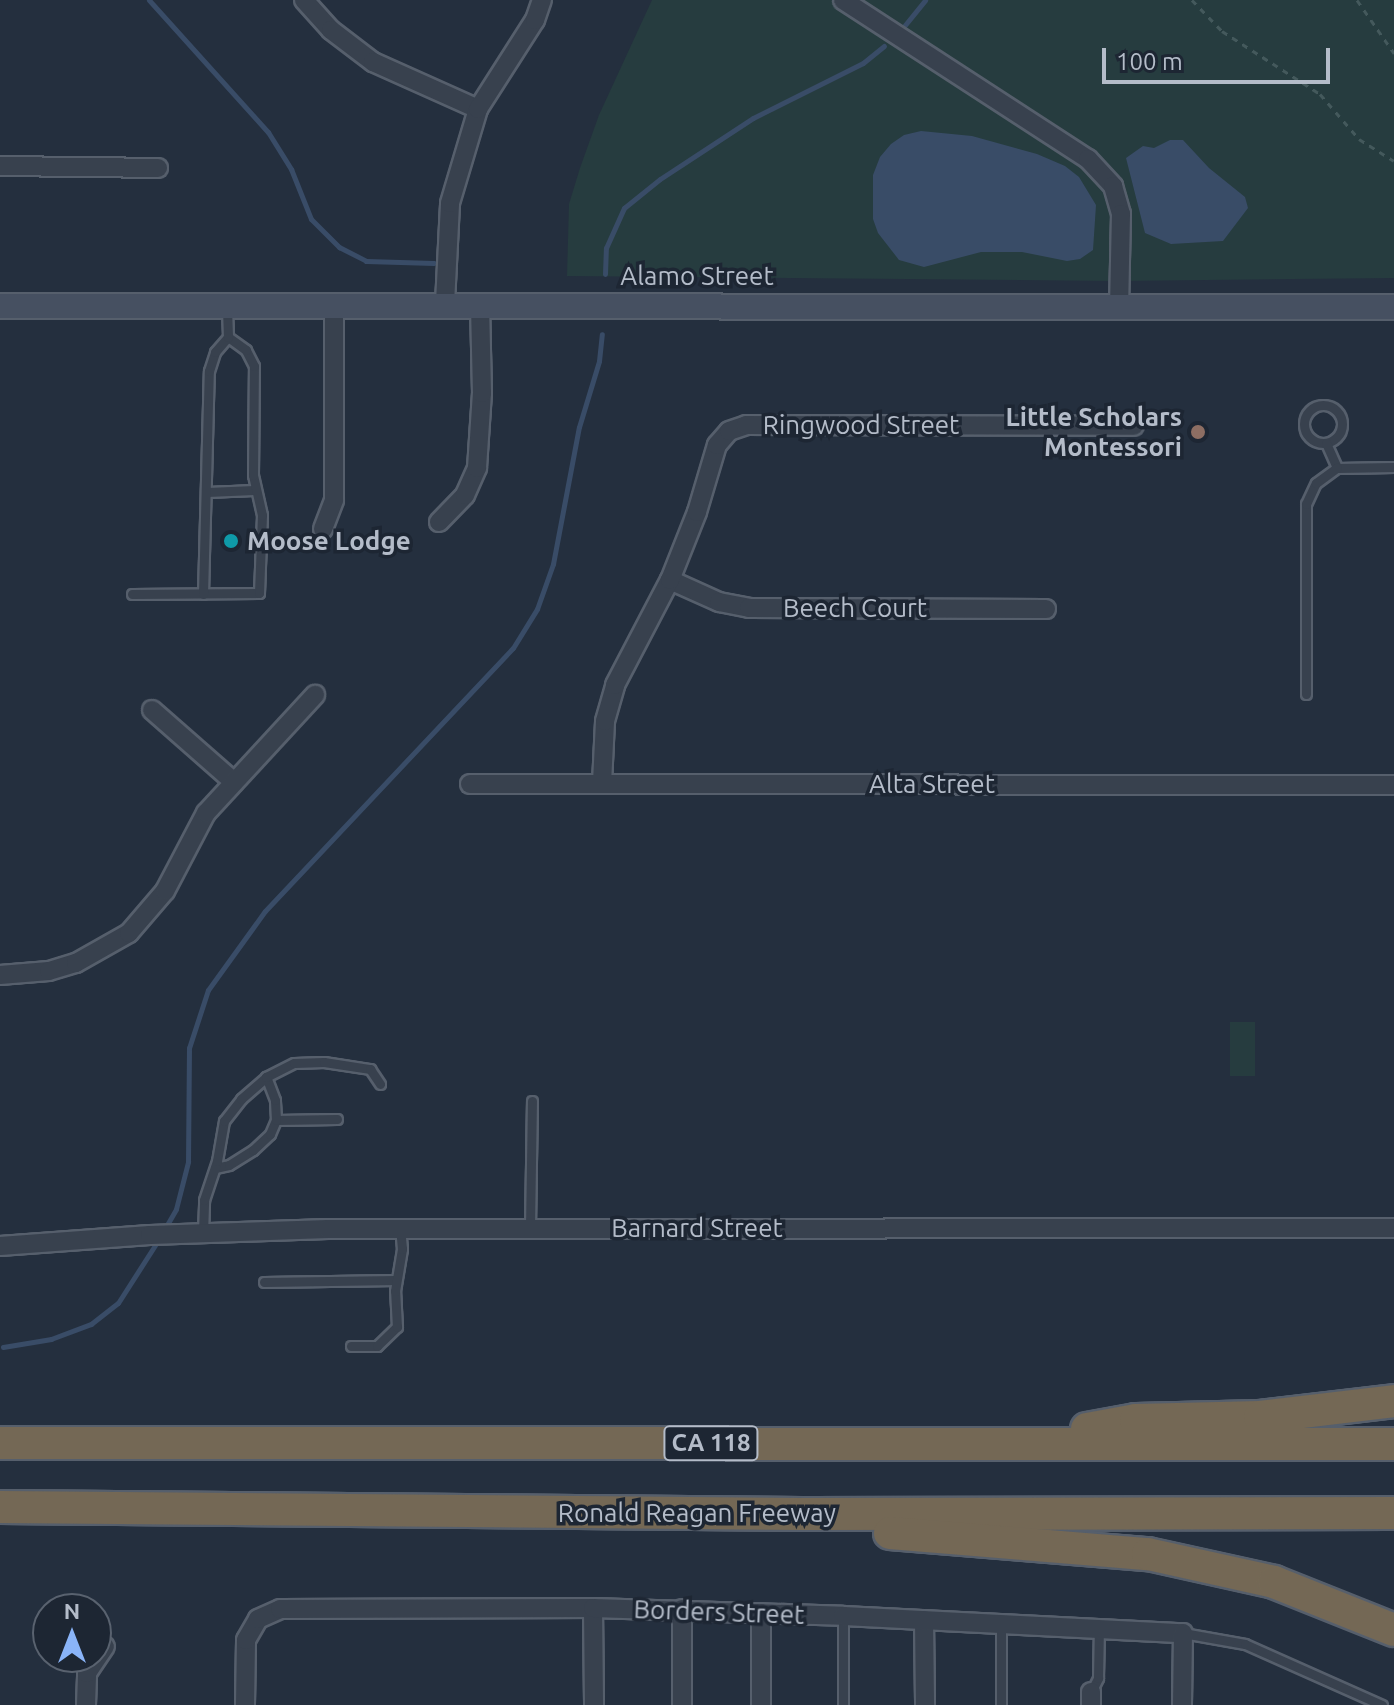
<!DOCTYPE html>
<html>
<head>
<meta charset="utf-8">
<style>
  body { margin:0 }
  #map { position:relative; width:1394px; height:1705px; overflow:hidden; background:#242f3e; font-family:Ubuntu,sans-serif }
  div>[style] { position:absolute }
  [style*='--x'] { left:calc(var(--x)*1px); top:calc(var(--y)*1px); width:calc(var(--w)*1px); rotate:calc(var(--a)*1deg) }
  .green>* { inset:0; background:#263c3f; transform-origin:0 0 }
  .water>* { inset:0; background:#394c67 }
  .stream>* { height:5px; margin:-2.5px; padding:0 2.5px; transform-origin:2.5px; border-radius:2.5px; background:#394c67 }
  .path>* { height:3px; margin-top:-1.5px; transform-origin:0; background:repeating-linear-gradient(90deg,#44595c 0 6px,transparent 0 12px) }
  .roads { filter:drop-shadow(2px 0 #565f6c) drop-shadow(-2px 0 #565f6c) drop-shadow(0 2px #565f6c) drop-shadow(0 -2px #565f6c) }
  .service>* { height:9px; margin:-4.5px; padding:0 4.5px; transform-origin:4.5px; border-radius:4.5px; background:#38414e }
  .service>.ring { margin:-4.5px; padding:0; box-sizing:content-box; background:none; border:9px solid #38414e; border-radius:50% }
  .minor>* { height:18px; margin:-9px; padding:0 9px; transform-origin:9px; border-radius:9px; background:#38414e }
  .secondary>* { height:24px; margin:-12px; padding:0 12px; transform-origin:12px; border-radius:12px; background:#465061 }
  .motorway>* { height:32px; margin:-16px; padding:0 16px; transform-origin:16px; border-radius:16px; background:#746855 }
  .dots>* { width:22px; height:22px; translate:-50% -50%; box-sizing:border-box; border:4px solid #1d2633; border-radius:50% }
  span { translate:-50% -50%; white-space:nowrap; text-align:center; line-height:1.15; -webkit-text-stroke:7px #1d2633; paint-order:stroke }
  .shield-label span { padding:2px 6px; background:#1d2633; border:2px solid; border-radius:6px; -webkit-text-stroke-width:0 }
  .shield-label { font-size:24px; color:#b4bcc9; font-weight:700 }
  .street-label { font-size:26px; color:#b4bcc9 }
  .poi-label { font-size:26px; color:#b4bcc9; font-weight:700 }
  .right { translate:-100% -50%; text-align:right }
  .left { translate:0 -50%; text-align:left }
  .north { position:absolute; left:32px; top:1593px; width:80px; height:80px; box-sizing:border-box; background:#1d2633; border:2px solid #59626f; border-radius:50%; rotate:0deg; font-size:22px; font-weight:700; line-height:32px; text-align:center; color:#b4bcc9 }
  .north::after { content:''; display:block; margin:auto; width:28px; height:36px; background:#8ab4f8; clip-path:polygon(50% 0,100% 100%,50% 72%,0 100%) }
  .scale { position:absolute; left:1102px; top:48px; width:228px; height:36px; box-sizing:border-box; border:4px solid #b4bcc9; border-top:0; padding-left:10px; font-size:24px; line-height:28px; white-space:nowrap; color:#b4bcc9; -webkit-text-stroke:6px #1d2633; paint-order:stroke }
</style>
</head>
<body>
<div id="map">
  <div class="green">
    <i style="clip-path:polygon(652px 0,1394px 0,1394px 278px,1117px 281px,567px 276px,569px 204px,580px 168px,599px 115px)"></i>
    <i style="left:1230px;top:1022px;width:25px;height:54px"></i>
  </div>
  <div class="water">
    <i style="clip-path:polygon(921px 131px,972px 136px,1037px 154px,1065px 166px,1079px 177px,1096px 205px,1093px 250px,1080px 259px,1067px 261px,1022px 252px,981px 252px,924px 267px,899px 260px,878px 233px,873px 219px,873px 175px,880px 157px,891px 144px,904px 135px)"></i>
    <i style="clip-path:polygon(1170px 140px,1183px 140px,1209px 168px,1245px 197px,1248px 208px,1223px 241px,1171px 244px,1145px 233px,1126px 158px,1143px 146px,1154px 148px)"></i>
  </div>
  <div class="stream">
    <i style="--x:149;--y:0;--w:178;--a:48"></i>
    <i style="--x:268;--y:132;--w:44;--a:58.1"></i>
    <i style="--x:291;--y:169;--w:54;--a:68.2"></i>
    <i style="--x:311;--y:219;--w:40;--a:45"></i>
    <i style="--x:339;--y:247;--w:30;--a:27"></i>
    <i style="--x:366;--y:261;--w:68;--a:1.7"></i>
    <i style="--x:905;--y:25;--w:32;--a:-51"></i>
    <i style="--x:605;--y:274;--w:26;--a:-88"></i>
    <i style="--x:606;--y:248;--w:44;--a:-65.8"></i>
    <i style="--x:624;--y:208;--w:46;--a:-38.9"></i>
    <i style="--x:660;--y:179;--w:111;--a:-33.3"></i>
    <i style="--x:753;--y:118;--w:123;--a:-26.6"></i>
    <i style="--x:863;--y:63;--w:27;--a:-39"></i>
    <i style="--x:164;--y:1230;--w:24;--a:-60"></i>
    <i style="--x:176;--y:1209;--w:49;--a:-75.7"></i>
    <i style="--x:188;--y:1162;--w:114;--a:-89.5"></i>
    <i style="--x:189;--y:1048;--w:61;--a:-71.9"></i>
    <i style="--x:208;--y:990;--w:97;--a:-54.2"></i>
    <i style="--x:265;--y:911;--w:361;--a:-46.7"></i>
    <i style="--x:513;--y:648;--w:46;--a:-58.4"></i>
    <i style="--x:537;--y:609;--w:48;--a:-70.4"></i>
    <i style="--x:553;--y:564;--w:139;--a:-79.3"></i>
    <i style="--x:579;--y:427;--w:69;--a:-73.1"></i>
    <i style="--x:599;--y:361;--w:27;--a:-84"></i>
    <i style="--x:3;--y:1347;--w:49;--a:-9.5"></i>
    <i style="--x:51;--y:1339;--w:43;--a:-20.6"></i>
    <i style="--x:91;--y:1324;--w:34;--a:-38"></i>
    <i style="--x:118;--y:1303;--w:76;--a:-57.4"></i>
  </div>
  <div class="path">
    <i style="--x:1192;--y:0;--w:43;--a:45.9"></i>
    <i style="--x:1222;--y:31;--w:117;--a:32.7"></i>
    <i style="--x:1320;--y:94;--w:60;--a:49.1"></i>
    <i style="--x:1359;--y:139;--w:41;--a:32.2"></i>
    <i style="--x:1357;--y:0;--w:65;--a:55.1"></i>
  </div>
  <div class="roads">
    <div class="service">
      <i class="ring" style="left:1304px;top:405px;width:29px;height:29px"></i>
      <i style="--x:1326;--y:443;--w:27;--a:66"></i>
      <i style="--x:1337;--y:468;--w:57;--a:-1"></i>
      <i style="--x:206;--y:492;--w:49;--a:-2.3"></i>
      <i style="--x:132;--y:594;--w:127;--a:-0.5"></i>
      <i style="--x:259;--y:593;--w:78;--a:-87.8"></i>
      <i style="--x:262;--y:515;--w:41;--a:-102.7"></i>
      <i style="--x:253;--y:475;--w:109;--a:-89.5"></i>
      <i style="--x:254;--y:366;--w:18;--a:-117"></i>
      <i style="--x:246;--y:350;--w:22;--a:-144"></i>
      <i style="--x:203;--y:594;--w:223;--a:-88.5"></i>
      <i style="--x:209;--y:371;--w:20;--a:-72"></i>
      <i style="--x:215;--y:352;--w:20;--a:-49"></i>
      <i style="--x:228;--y:337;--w:30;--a:-92"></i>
      <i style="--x:1306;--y:694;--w:190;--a:-90"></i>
      <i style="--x:1306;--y:504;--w:23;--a:-65"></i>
      <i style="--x:1316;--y:483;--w:26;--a:-36"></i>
      <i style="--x:276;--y:1120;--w:61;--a:-0.9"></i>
      <i style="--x:215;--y:1168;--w:14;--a:-12"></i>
      <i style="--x:229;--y:1165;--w:28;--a:-32"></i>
      <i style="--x:253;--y:1150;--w:23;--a:-43"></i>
      <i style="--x:270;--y:1134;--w:15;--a:-67"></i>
      <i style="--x:276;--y:1120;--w:20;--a:-93"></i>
      <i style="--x:275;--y:1100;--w:25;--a:-111"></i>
      <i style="--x:530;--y:1227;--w:126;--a:-89.1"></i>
      <i style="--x:203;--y:1233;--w:33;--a:-88"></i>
      <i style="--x:204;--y:1200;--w:41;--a:-71.6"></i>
      <i style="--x:217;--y:1161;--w:41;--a:-80.1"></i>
      <i style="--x:224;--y:1121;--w:28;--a:-52"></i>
      <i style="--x:241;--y:1099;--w:33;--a:-41"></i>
      <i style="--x:266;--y:1077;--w:31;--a:-27"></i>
      <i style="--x:294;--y:1063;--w:30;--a:-2"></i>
      <i style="--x:324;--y:1062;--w:47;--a:8.7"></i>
      <i style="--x:370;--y:1069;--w:18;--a:56"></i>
      <i style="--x:264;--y:1282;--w:132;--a:-0.9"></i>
      <i style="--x:351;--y:1346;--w:26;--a:0"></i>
      <i style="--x:377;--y:1346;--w:28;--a:-44"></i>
      <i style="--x:397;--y:1327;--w:36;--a:-93"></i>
      <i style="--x:395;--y:1291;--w:43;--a:-80.5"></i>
      <i style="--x:402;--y:1249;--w:21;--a:-95"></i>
      <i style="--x:1001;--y:1624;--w:81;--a:90"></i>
      <i style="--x:1183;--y:1633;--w:63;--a:10.1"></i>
      <i style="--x:1245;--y:1644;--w:150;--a:24"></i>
      <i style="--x:1091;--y:1692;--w:16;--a:-63"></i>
      <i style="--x:1098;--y:1678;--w:50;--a:-88.9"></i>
      <i style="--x:843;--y:1705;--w:89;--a:-90"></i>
    </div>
    <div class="minor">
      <i style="--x:304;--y:0;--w:40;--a:48"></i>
      <i style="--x:331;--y:30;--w:53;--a:37.3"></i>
      <i style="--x:373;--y:62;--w:115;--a:24.1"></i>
      <i style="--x:843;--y:0;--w:292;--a:33"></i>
      <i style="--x:1088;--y:159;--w:37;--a:47"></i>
      <i style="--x:1113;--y:186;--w:29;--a:74"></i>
      <i style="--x:1121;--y:214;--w:92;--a:91.2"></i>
      <i style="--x:0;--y:166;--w:158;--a:0.7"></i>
      <i style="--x:445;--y:303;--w:100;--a:-87.1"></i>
      <i style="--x:450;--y:203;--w:98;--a:-73.4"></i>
      <i style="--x:478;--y:109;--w:106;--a:-57.4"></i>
      <i style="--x:535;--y:20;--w:21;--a:-71"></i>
      <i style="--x:439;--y:522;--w:37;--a:-46"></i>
      <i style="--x:465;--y:495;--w:30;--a:-66"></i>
      <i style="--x:477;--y:468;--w:75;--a:-86.2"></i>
      <i style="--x:482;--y:393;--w:89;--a:-91.3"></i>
      <i style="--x:323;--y:529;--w:31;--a:-69"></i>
      <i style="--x:334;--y:500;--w:193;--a:-90"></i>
      <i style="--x:670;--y:580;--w:54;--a:24.2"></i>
      <i style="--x:719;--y:602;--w:31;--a:11"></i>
      <i style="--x:749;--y:608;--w:297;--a:0.2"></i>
      <i style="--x:152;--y:710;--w:109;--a:41.3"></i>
      <i style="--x:602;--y:783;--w:62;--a:-87.2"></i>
      <i style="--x:605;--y:721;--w:37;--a:-74"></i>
      <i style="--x:615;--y:685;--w:119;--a:-62.4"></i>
      <i style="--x:670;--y:580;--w:73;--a:-68.3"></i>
      <i style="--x:697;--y:512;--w:70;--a:-73.4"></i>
      <i style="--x:717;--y:445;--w:18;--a:-49"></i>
      <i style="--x:729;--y:431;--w:18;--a:-19"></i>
      <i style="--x:746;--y:425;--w:388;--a:0.1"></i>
      <i style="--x:470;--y:784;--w:924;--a:0.06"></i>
      <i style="--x:0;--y:975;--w:49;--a:-4.7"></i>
      <i style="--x:49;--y:971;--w:28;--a:-17"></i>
      <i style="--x:76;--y:963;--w:61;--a:-29.5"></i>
      <i style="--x:129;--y:933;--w:55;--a:-49.4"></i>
      <i style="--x:165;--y:891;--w:88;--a:-62.3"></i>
      <i style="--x:206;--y:813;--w:161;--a:-47.3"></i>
      <i style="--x:0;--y:1246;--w:150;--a:-4.2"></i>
      <i style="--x:150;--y:1235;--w:178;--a:-1.9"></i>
      <i style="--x:328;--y:1229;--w:1066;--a:-0.05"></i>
      <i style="--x:593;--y:1608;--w:97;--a:89.4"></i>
      <i style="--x:682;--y:1609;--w:96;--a:90"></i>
      <i style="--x:924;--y:1620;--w:85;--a:89.3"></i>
      <i style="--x:1091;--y:1692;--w:13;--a:90"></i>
      <i style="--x:86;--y:1705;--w:32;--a:-88"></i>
      <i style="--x:87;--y:1673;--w:32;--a:-56"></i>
      <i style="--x:245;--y:1705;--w:65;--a:-89.1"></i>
      <i style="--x:246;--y:1640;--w:24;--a:-60"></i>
      <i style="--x:258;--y:1619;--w:24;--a:-24"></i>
      <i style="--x:280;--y:1609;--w:313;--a:-0.2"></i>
      <i style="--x:593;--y:1608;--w:250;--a:1.8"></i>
      <i style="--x:843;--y:1616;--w:340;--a:2.9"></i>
      <i style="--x:1183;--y:1633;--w:72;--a:90.8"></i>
      <i style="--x:761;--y:1705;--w:92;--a:-90"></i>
    </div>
    <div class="secondary">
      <i style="--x:0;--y:306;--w:1394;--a:0.04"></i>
    </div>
    <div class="motorway">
      <i style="--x:1087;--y:1429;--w:50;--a:-10.4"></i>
      <i style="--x:1136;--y:1420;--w:124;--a:-1.4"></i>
      <i style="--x:1260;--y:1417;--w:135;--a:-6.8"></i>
      <i style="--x:0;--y:1443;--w:1394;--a:0.04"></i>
      <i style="--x:0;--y:1507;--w:802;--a:0.5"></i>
      <i style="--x:802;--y:1514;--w:592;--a:-0.1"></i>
      <i style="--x:890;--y:1533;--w:259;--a:4.7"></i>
      <i style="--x:1148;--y:1554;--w:129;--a:12.5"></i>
      <i style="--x:1274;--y:1582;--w:129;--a:21.8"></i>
    </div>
  </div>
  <div class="dots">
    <i style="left:1198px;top:432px;background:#8d6e63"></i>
    <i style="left:231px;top:541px;background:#0f9aa8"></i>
  </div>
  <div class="shield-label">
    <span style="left:711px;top:1443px">CA 118</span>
  </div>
  <div class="street-label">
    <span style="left:697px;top:276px">Alamo Street</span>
    <span style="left:861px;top:425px">Ringwood Street</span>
    <span style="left:855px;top:608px">Beech Court</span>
    <span style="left:932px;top:784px">Alta Street</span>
    <span style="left:697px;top:1228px">Barnard Street</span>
    <span style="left:697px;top:1513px">Ronald Reagan Freeway</span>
    <span style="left:719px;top:1612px;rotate:2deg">Borders Street</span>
  </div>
  <div class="poi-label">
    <span class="right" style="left:1182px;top:432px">Little Scholars<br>Montessori</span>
    <span class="left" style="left:247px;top:541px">Moose Lodge</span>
  </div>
  <div class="north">N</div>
  <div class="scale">100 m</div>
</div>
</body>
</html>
